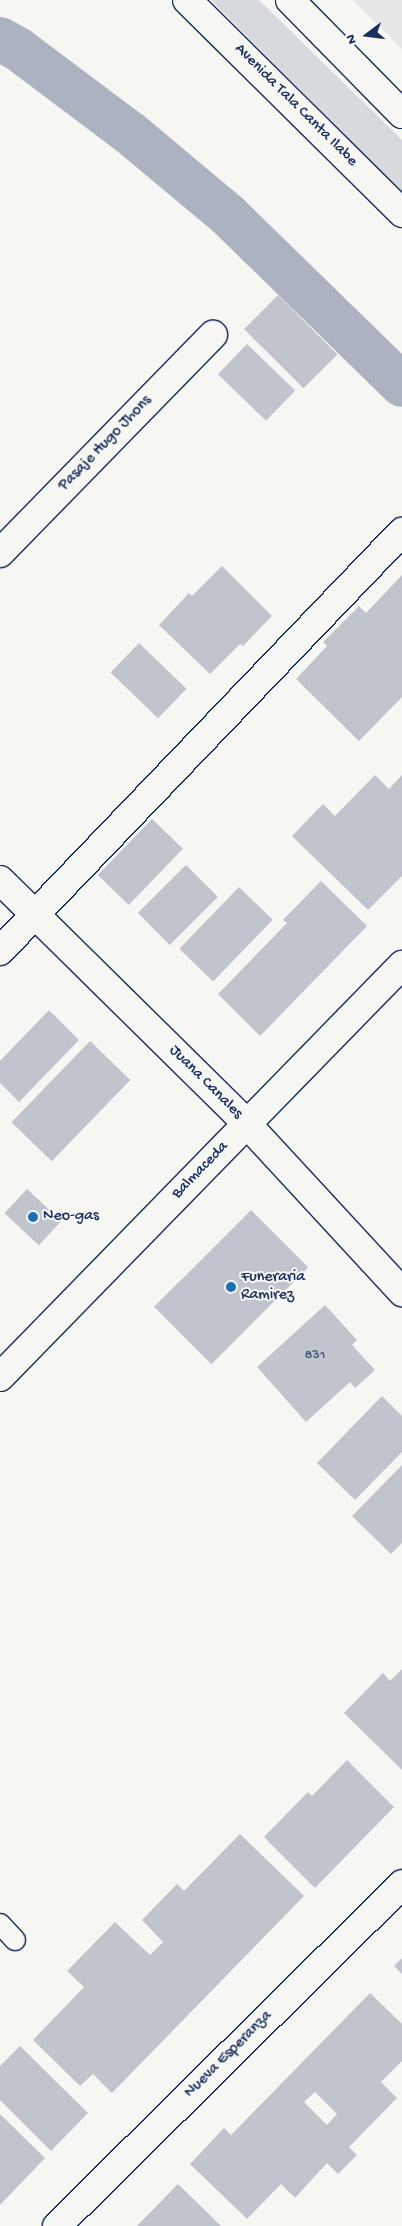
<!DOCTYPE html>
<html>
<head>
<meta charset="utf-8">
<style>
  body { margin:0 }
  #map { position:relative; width:402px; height:2226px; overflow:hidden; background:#f6f6f2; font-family:"Gochi Hand",sans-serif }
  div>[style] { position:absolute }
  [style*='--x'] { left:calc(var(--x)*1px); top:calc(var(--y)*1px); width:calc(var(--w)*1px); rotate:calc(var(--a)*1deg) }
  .built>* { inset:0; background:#e6e7e7 }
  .green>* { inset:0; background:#d6d9dd }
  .canal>* { height:44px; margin:-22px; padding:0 22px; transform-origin:22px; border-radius:22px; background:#abb2c0 }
  .building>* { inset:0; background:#c0c4cd; transform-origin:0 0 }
  .roads { filter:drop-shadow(1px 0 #1b2f5e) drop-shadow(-1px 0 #1b2f5e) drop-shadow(0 1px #1b2f5e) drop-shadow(0 -1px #1b2f5e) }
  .lane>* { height:20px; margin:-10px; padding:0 10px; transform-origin:10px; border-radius:10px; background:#f6f6f2 }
  .street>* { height:28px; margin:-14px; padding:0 14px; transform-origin:14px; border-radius:14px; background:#f6f6f2 }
  .secondary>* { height:28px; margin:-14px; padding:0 14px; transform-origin:14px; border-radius:14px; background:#f6f6f2 }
  .dots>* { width:14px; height:14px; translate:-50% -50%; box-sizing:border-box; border:2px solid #f6f6f2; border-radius:50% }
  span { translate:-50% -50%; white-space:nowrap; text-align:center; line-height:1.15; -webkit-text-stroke:4px #f6f6f2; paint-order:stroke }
  .number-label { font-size:14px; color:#44547a }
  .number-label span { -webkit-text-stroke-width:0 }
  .street-label { font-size:16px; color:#1b2f5e }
  .poi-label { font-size:16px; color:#1b2f5e }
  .left { translate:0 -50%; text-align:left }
  .north { position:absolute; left:342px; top:10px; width:50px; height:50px; -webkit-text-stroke:4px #f6f6f2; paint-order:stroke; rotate:255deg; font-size:14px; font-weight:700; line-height:20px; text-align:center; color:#1b2f5e }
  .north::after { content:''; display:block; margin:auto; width:18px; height:22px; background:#1b2f5e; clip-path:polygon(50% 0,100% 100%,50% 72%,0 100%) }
</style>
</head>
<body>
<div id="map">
  <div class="built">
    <i style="clip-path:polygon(353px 0,402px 0,402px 49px)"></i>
  </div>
  <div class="green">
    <i style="clip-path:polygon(211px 0,259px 0,402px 140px,402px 192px)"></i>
  </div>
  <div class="canal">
    <i style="--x:0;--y:39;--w:21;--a:29"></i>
    <i style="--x:18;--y:49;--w:140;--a:36.9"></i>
    <i style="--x:130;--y:133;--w:128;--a:39.9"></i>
    <i style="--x:228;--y:215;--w:243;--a:44.3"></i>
  </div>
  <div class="building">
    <i style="left:278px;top:295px;width:84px;height:48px;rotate:45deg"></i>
    <i style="left:247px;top:344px;width:67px;height:42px;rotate:44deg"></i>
    <i style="clip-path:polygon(222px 566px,272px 616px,243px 646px,240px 644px,210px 674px,159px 625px,189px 593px,192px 596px)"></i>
    <i style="clip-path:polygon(402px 575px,402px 697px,359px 741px,296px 679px,327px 646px,323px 642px,359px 606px,366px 613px)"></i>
    <i style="left:139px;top:643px;width:66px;height:41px;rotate:44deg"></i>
    <i style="clip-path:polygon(375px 775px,389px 789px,402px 775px,402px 876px,368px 910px,292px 836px,323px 804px,335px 816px)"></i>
    <i style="left:152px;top:819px;width:43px;height:78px;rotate:44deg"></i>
    <i style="left:186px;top:865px;width:45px;height:68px;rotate:45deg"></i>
    <i style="clip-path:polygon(321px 881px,367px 926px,260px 1036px,218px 994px,287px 923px,283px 920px)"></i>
    <i style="left:239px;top:887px;width:47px;height:86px;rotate:44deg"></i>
    <i style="clip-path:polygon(49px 1010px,79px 1040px,19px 1102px,0 1083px,0 1061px)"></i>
    <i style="left:90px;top:1041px;width:56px;height:113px;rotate:44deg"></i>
    <i style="left:27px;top:1189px;width:47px;height:33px;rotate:43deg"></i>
    <i style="left:251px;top:1210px;width:81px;height:137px;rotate:45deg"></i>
    <i style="clip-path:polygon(325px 1305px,357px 1340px,352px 1345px,375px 1370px,355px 1388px,350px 1382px,306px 1422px,257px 1367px)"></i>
    <i style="clip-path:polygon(382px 1396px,402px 1416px,402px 1452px,355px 1500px,317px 1463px)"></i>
    <i style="clip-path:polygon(402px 1465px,402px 1543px,391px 1554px,352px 1516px)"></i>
    <i style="clip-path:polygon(402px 1669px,402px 1770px,344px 1713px,383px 1673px,390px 1681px)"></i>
    <i style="clip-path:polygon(347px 1760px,394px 1807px,315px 1888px,264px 1837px,308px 1792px,312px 1796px)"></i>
    <i style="clip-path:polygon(240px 1834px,304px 1896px,112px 2093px,93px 2074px,80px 2086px,33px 2040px,84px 1987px,67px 1971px,115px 1922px,150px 1955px,163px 1942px,142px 1920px,177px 1884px,184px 1891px)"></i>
    <i style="clip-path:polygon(402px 1958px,402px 1974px,394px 1966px)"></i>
    <i style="clip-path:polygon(evenodd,370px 1993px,402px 2024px,402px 2061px,381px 2082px,397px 2098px,349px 2147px,357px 2155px,338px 2174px,327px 2163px,295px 2198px,281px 2184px,247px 2219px,190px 2164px,224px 2128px,231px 2135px,370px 1993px,315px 2092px,337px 2114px,327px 2125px,304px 2102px,315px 2092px)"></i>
    <i style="clip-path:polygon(20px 2046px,88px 2113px,51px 2151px,0 2100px,0 2066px)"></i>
    <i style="clip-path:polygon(0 2114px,45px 2158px,0 2205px)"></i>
    <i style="clip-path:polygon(178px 2184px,221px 2226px,137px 2226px)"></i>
  </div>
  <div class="roads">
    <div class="lane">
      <i style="--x:0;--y:1924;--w:22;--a:47"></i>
    </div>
    <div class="street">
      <i style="--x:0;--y:553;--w:305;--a:-45.7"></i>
      <i style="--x:0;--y:951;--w:581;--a:-46.19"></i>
      <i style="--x:247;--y:1124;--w:229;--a:47.3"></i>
      <i style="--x:57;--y:2226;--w:486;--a:-44.7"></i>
    </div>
    <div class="secondary">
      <i style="--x:187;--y:0;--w:303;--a:44.7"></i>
      <i style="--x:290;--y:0;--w:160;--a:45.5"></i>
      <i style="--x:0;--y:880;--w:347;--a:44.6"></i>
      <i style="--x:0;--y:1377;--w:576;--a:-45.7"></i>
    </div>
  </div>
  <div class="dots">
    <i style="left:33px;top:1217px;background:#1f6fb2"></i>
    <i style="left:231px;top:1287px;background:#1f6fb2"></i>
  </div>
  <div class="number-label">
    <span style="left:315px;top:1356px">831</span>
  </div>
  <div class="street-label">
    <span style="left:295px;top:106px;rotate:45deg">Avenida Tala Canta Ilabe</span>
    <span style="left:106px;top:444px;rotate:-46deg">Pasaje Hugo Jhons</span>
    <span style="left:205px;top:1083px;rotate:45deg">Juana Canales</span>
    <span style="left:201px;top:1171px;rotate:-46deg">Balmaceda</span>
    <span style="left:229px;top:2055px;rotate:-45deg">Nueva Esperanza</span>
  </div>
  <div class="poi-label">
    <span class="left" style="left:43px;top:1217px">Neo-gas</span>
    <span class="left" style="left:241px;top:1287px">Funeraria<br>Ramirez</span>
  </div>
  <div class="north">N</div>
</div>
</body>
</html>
